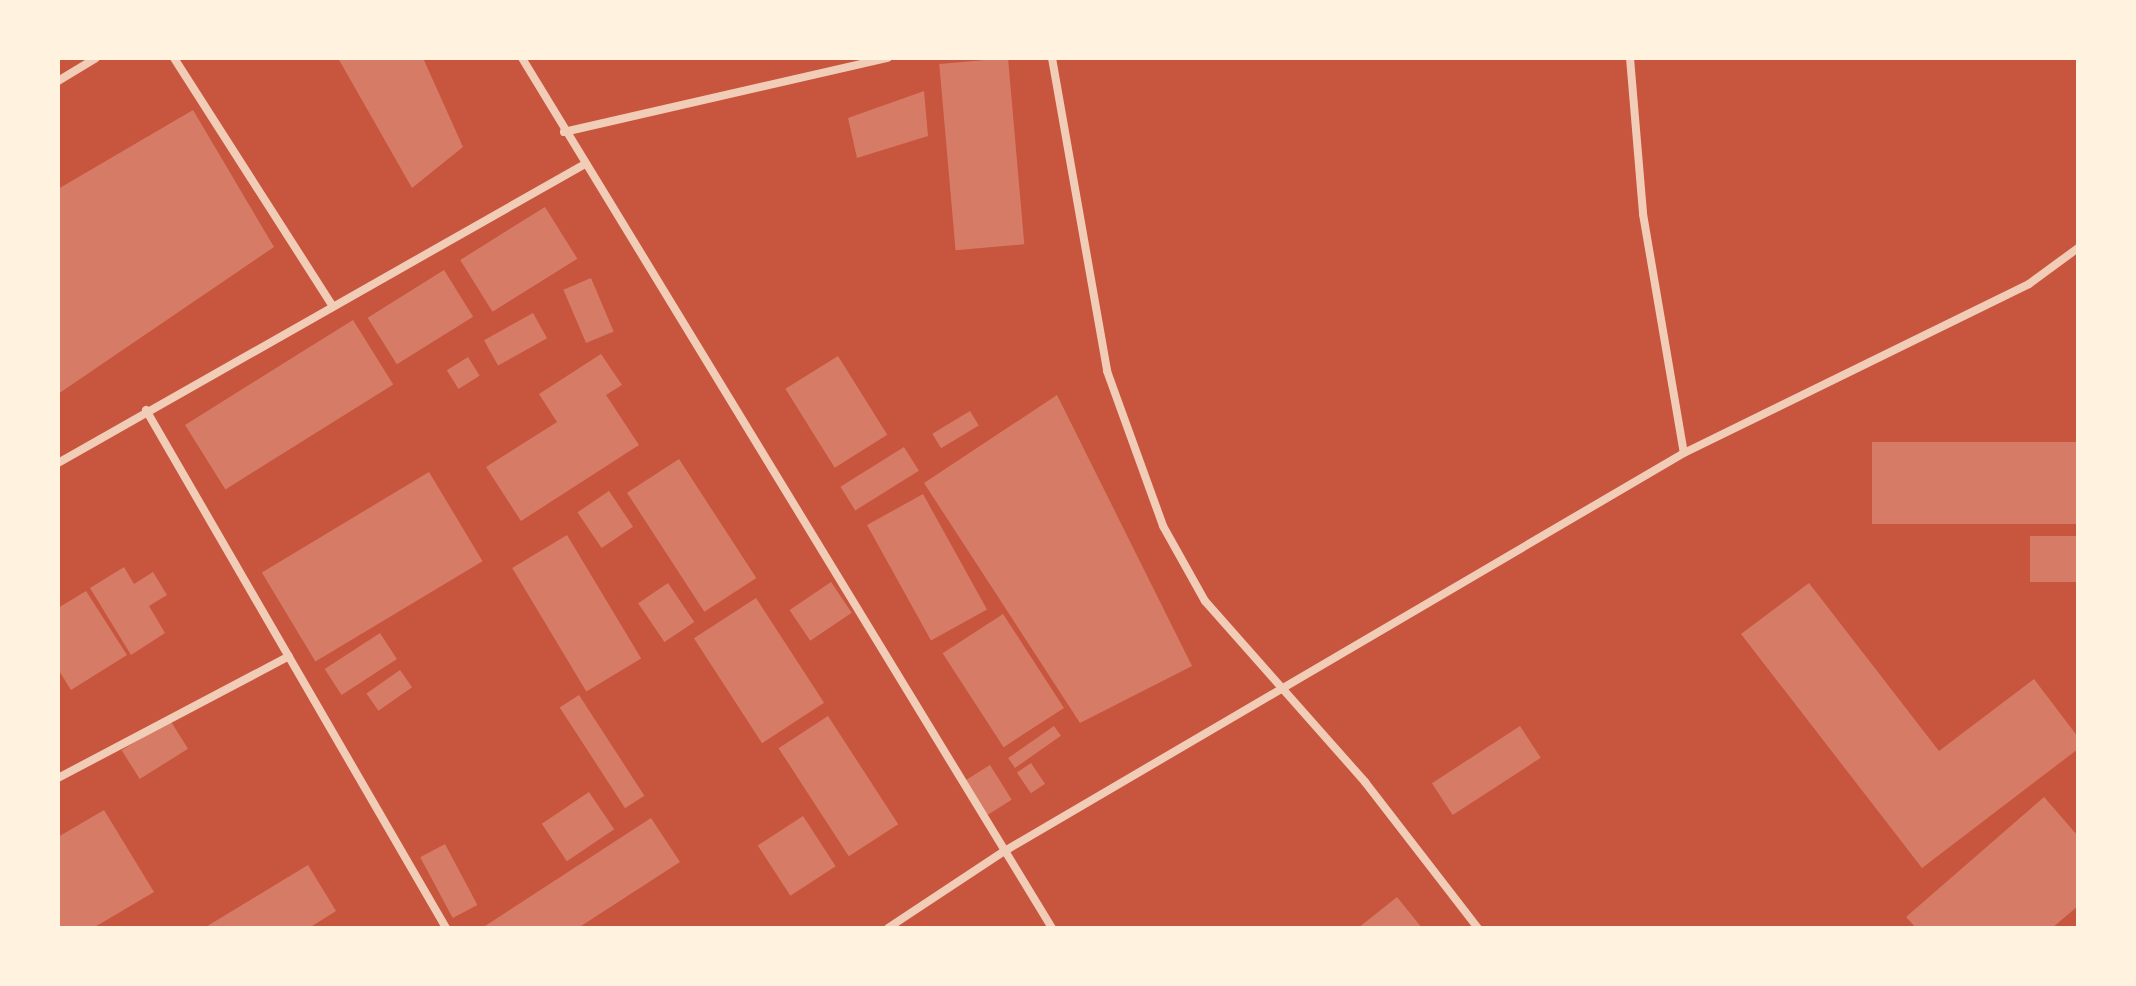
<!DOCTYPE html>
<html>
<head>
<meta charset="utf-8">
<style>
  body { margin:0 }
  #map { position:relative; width:2136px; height:986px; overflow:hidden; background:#c8553d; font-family:"PT Sans",sans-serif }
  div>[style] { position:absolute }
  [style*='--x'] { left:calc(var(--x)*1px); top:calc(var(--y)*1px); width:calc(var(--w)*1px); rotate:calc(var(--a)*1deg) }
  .building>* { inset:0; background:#d67c66; transform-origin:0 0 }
  .minor>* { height:8px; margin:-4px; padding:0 4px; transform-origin:4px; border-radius:4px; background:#f1ccb7 }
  span { translate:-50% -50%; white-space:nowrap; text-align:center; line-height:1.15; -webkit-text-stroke:6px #fff3e0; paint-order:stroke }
  .frame { position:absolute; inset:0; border:60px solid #fff3e0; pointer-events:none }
</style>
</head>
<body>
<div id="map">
  <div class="building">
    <i style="clip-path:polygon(338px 58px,423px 58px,463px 147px,412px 188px)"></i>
    <i style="left:1008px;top:58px;width:187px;height:69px;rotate:85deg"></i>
    <i style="clip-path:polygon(924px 91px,928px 136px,857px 158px,848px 118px)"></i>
    <i style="clip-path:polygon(193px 110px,274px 247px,58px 394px,58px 189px)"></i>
    <i style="left:545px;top:207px;width:61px;height:100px;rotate:58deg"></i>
    <i style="left:444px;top:270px;width:55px;height:90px;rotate:58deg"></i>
    <i style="left:591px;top:278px;width:58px;height:30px;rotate:67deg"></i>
    <i style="left:533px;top:313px;width:29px;height:56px;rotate:61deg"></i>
    <i style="left:353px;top:320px;width:76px;height:198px;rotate:58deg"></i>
    <i style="clip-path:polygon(601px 354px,622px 385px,606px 395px,639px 445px,521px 521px,486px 467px,557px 422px,539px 394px)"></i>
    <i style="left:838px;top:356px;width:93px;height:62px;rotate:58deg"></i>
    <i style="left:468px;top:357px;width:22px;height:25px;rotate:58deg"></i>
    <i style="clip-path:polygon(1057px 395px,1192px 666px,1080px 723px,924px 483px)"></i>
    <i style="left:970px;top:411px;width:17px;height:44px;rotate:59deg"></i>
    <i style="left:2078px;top:442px;width:82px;height:206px;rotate:90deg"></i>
    <i style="left:904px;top:447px;width:28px;height:75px;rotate:58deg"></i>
    <i style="left:679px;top:459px;width:142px;height:62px;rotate:57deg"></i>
    <i style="left:429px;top:472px;width:104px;height:195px;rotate:59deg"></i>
    <i style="left:609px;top:491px;width:43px;height:38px;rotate:56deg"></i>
    <i style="left:923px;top:494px;width:132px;height:64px;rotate:61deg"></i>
    <i style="left:567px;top:535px;width:144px;height:64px;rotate:59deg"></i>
    <i style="left:2078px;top:536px;width:46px;height:48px;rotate:90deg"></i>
    <i style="clip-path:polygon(124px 567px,134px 584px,153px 572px,167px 595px,149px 606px,165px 633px,131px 655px,90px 588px)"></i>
    <i style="left:831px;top:582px;width:37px;height:50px;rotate:56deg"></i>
    <i style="left:668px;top:583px;width:47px;height:36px;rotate:56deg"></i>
    <i style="clip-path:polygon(1809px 583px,1939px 751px,2034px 679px,2078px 737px,2078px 749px,1922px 868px,1741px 634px)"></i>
    <i style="clip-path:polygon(86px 591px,127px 655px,71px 690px,58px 669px,58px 608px)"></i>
    <i style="left:756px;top:598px;width:125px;height:74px;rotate:57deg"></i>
    <i style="left:1003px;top:614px;width:112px;height:72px;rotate:57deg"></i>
    <i style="left:380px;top:633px;width:31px;height:66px;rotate:57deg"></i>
    <i style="left:400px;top:670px;width:21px;height:41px;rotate:55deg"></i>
    <i style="left:579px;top:695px;width:120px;height:23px;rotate:57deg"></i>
    <i style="left:828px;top:716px;width:129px;height:59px;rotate:57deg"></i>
    <i style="left:170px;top:720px;width:34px;height:57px;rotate:58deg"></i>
    <i style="left:1054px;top:726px;width:12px;height:56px;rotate:55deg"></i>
    <i style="left:1520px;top:726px;width:38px;height:105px;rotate:57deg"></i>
    <i style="left:1031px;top:763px;width:25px;height:17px;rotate:56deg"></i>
    <i style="left:990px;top:765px;width:41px;height:32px;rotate:58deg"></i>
    <i style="left:589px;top:792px;width:45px;height:57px;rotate:56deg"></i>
    <i style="clip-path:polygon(2044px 797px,2078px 836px,2078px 906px,2052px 928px,1916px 928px,1906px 917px)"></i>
    <i style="clip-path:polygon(104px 810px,154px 892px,93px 928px,58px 928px,58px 837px)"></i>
    <i style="left:803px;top:816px;width:60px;height:54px;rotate:57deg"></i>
    <i style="clip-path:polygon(651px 818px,680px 862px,578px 928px,482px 928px)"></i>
    <i style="left:445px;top:844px;width:69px;height:28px;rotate:62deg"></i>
    <i style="clip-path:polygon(308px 865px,336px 911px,309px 928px,204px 928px)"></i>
    <i style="clip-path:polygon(1397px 897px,1422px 928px,1358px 928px)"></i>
  </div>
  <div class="minor">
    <i style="--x:174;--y:58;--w:293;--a:57.4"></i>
    <i style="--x:522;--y:58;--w:1019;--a:58.65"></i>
    <i style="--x:1052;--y:58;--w:318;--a:80"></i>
    <i style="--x:1107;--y:371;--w:165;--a:70.1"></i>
    <i style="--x:1163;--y:526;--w:86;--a:60.8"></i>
    <i style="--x:1205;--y:601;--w:242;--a:48.5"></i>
    <i style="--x:1365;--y:782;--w:185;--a:52.3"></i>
    <i style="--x:1630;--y:58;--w:157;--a:85.2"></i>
    <i style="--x:1643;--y:214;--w:242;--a:80.3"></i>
    <i style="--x:58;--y:81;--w:44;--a:-31.2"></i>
    <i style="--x:564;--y:132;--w:332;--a:-12.9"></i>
    <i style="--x:146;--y:410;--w:599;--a:59.92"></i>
    <i style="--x:58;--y:463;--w:606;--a:-29.57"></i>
    <i style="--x:58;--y:778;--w:261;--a:-27.8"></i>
    <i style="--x:888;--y:928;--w:138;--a:-33.5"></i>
    <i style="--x:1003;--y:852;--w:789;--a:-30.37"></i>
    <i style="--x:1684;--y:453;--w:384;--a:-26.1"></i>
    <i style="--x:2029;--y:284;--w:61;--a:-36.3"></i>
  </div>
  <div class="frame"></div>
</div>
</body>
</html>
